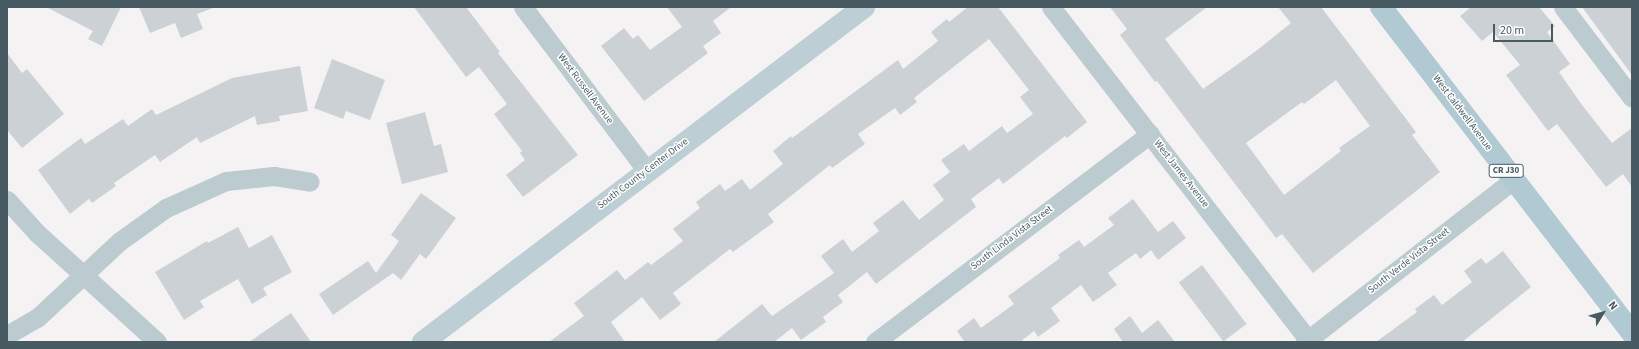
<!DOCTYPE html>
<html>
<head>
<meta charset="utf-8">
<style>
  body { margin:0 }
  #map { position:relative; width:1639px; height:349px; overflow:hidden; background:#f5f2f3; font-family:"Source Sans 3",sans-serif }
  div>[style] { position:absolute }
  [style*='--x'] { left:calc(var(--x)*1px); top:calc(var(--y)*1px); width:calc(var(--w)*1px); rotate:calc(var(--a)*1deg) }
  .building>* { inset:0; background:#ccd1d5; transform-origin:0 0 }
  .street>* { height:19px; margin:-9.5px; padding:0 9.5px; transform-origin:9.5px; border-radius:9.5px; background:#bccbcf }
  .secondary>* { height:22px; margin:-11px; padding:0 11px; transform-origin:11px; border-radius:11px; background:#bdced5 }
  .primary>* { height:22px; margin:-11px; padding:0 11px; transform-origin:11px; border-radius:11px; background:#b1c9d2 }
  span { translate:-50% -50%; white-space:nowrap; text-align:center; line-height:1.15; -webkit-text-stroke:3px #fff; paint-order:stroke }
  .shield-label span { padding:1px 3px; background:#fff; border:1px solid; border-radius:3px; -webkit-text-stroke-width:0 }
  .shield-label { font-size:9px; color:#485b62; font-weight:700 }
  .street-label { font-size:10px; color:#485b62 }
  .frame { position:absolute; inset:0; border:8px solid #485b62; pointer-events:none }
  .north { position:absolute; left:1583px; top:293px; width:40px; height:40px; -webkit-text-stroke:3px #fff; paint-order:stroke; rotate:53deg; font-size:11px; font-weight:700; line-height:16px; text-align:center; color:#485b62 }
  .north::after { content:''; display:block; margin:auto; width:14px; height:18px; background:#485b62; clip-path:polygon(50% 0,100% 100%,50% 72%,0 100%) }
  .scale { position:absolute; left:1493px; top:24px; width:60px; height:18px; box-sizing:border-box; border:2px solid #485b62; border-top:0; padding-left:5px; font-size:12px; line-height:14px; white-space:nowrap; color:#485b62; -webkit-text-stroke:3px #fff; paint-order:stroke }
</style>
</head>
<body>
<div id="map">
  <div class="building">
    <i style="clip-path:polygon(46px 7px,121px 7px,102px 46px,88px 39px,93px 31px)"></i>
    <i style="clip-path:polygon(139px 7px,213px 7px,213px 8px,197px 14px,203px 29px,181px 38px,175px 23px,150px 33px)"></i>
    <i style="clip-path:polygon(414px 7px,466px 7px,500px 52px,498px 53px,578px 155px,523px 197px,506px 175px,525px 160px,520px 153px,522px 151px,494px 114px,507px 104px,479px 67px,466px 77px)"></i>
    <i style="clip-path:polygon(667px 7px,731px 7px,713px 21px,721px 33px,703px 46px,708px 53px,644px 101px,601px 46px,624px 28px,633px 39px,638px 35px,650px 50px,682px 27px)"></i>
    <i style="clip-path:polygon(968px 7px,998px 7px,1087px 122px,1067px 138px,1065px 136px,1003px 184px,999px 178px,971px 199px,976px 207px,876px 284px,867px 272px,838px 295px,843px 302px,823px 317px,826px 322px,801px 340px,792px 328px,774px 342px,714px 342px,762px 304px,772px 316px,834px 273px,821px 256px,843px 239px,852px 252px,879px 231px,873px 223px,903px 200px,919px 220px,944px 200px,933px 185px,950px 172px,941px 160px,964px 144px,969px 151px,1002px 126px,1007px 133px,1033px 114px,1020px 97px,1029px 90px,989px 39px,914px 98px,917px 102px,900px 115px,895px 108px,858px 134px,865px 144px,832px 168px,830px 165px,768px 214px,774px 222px,733px 252px,730px 249px,673px 293px,681px 304px,660px 320px,642px 297px,611px 322px,625px 342px,549px 342px,584px 316px,574px 303px,617px 270px,625px 280px,648px 262px,651px 265px,683px 241px,673px 229px,700px 208px,696px 202px,720px 184px,725px 191px,742px 179px,750px 190px,783px 164px,773px 151px,791px 136px,792px 138px,898px 60px,903px 69px,938px 41px,931px 32px,947px 19px,949px 22px)"></i>
    <i style="clip-path:polygon(evenodd,1110px 7px,1207px 7px,1165px 39px,1203px 89px,1256px 51px,1291px 23px,1278px 7px,1321px 7px,1416px 132px,1412px 135px,1440px 172px,1313px 273px,1282px 234px,1276px 238px,1157px 81px,1155px 82px,1120px 35px,1127px 29px,1110px 7px,1336px 80px,1370px 126px,1339px 148px,1341px 151px,1284px 195px,1246px 143px,1302px 102px,1304px 104px,1336px 80px)"></i>
    <i style="clip-path:polygon(1471px 7px,1539px 7px,1555px 26px,1547px 32px,1570px 64px,1559px 72px,1582px 105px,1612px 143px,1632px 128px,1632px 187px,1623px 174px,1606px 187px,1557px 124px,1548px 131px,1506px 75px,1520px 65px,1493px 32px,1482px 41px,1460px 16px)"></i>
    <i style="clip-path:polygon(1582px 7px,1632px 7px,1632px 75px)"></i>
    <i style="clip-path:polygon(7px 53px,22px 73px,27px 69px,64px 114px,22px 148px,7px 130px)"></i>
    <i style="clip-path:polygon(332px 59px,385px 80px,370px 120px,346px 111px,343px 119px,314px 108px)"></i>
    <i style="clip-path:polygon(300px 66px,308px 111px,279px 116px,280px 121px,257px 125px,255px 116px,200px 143px,197px 137px,160px 162px,155px 155px,114px 183px,116px 186px,92px 203px,89px 199px,70px 214px,38px 170px,81px 138px,85px 144px,123px 119px,128px 126px,152px 109px,156px 115px,232px 78px)"></i>
    <i style="clip-path:polygon(425px 112px,434px 146px,441px 144px,448px 172px,402px 184px,386px 123px)"></i>
    <i style="clip-path:polygon(421px 193px,456px 218px,426px 259px,420px 254px,401px 280px,393px 273px,333px 315px,319px 294px,368px 261px,376px 273px,399px 241px,391px 235px)"></i>
    <i style="clip-path:polygon(1133px 199px,1158px 232px,1173px 221px,1186px 238px,1158px 260px,1151px 250px,1140px 259px,1136px 253px,1108px 273px,1117px 285px,1093px 302px,1081px 285px,1051px 308px,1060px 321px,1038px 337px,1034px 331px,1020px 342px,963px 342px,964px 341px,957px 331px,974px 318px,981px 328px,1014px 304px,1008px 296px,1060px 258px,1058px 255px,1079px 240px,1084px 247px,1114px 225px,1108px 218px)"></i>
    <i style="clip-path:polygon(238px 227px,249px 248px,272px 235px,292px 272px,263px 288px,267px 295px,252px 304px,238px 279px,200px 301px,204px 307px,184px 320px,155px 272px,207px 241px,208px 243px)"></i>
    <i style="clip-path:polygon(1503px 251px,1531px 287px,1462px 342px,1376px 342px,1417px 312px,1415px 309px,1434px 295px,1442px 305px,1472px 282px,1464px 271px,1481px 258px,1486px 264px)"></i>
    <i style="left:1202px;top:265px;width:74px;height:29px;rotate:53deg"></i>
    <i style="clip-path:polygon(291px 313px,311px 342px,249px 342px)"></i>
    <i style="clip-path:polygon(1130px 316px,1142px 333px,1158px 320px,1175px 342px,1123px 342px,1114px 329px)"></i>
  </div>
  <div class="street">
    <i style="--x:523;--y:7;--w:206;--a:52.9"></i>
    <i style="--x:1051;--y:7;--w:423;--a:52.3"></i>
    <i style="--x:1563;--y:7;--w:114;--a:52.8"></i>
    <i style="--x:7;--y:200;--w:45;--a:47.7"></i>
    <i style="--x:37;--y:233;--w:162;--a:42.2"></i>
    <i style="--x:7;--y:335;--w:34;--a:-30"></i>
    <i style="--x:37;--y:318;--w:113;--a:-42.9"></i>
    <i style="--x:120;--y:241;--w:57;--a:-35.7"></i>
    <i style="--x:166;--y:208;--w:66;--a:-24.2"></i>
    <i style="--x:226;--y:181;--w:48;--a:-5.9"></i>
    <i style="--x:274;--y:176;--w:36;--a:9"></i>
    <i style="--x:875;--y:342;--w:345;--a:-37.1"></i>
    <i style="--x:1305;--y:342;--w:264;--a:-37.9"></i>
  </div>
  <div class="secondary">
    <i style="--x:423;--y:342;--w:554;--a:-37.22"></i>
  </div>
  <div class="primary">
    <i style="--x:1381;--y:7;--w:411;--a:52.4"></i>
  </div>
  <div class="shield-label">
    <span style="left:1506px;top:171px">CR J30</span>
  </div>
  <div class="street-label">
    <span style="left:585px;top:89px;rotate:53deg">West Russell Avenue</span>
    <span style="left:1462px;top:113px;rotate:53deg">West Caldwell Avenue</span>
    <span style="left:643px;top:174px;rotate:-37deg">South County Center Drive</span>
    <span style="left:1181px;top:174px;rotate:52deg">West James Avenue</span>
    <span style="left:1012px;top:238px;rotate:-37deg">South Linda Vista Street</span>
    <span style="left:1409px;top:261px;rotate:-38deg">South Verde Vista Street</span>
  </div>
  <div class="frame"></div>
  <div class="north">N</div>
  <div class="scale">20 m</div>
</div>
</body>
</html>
